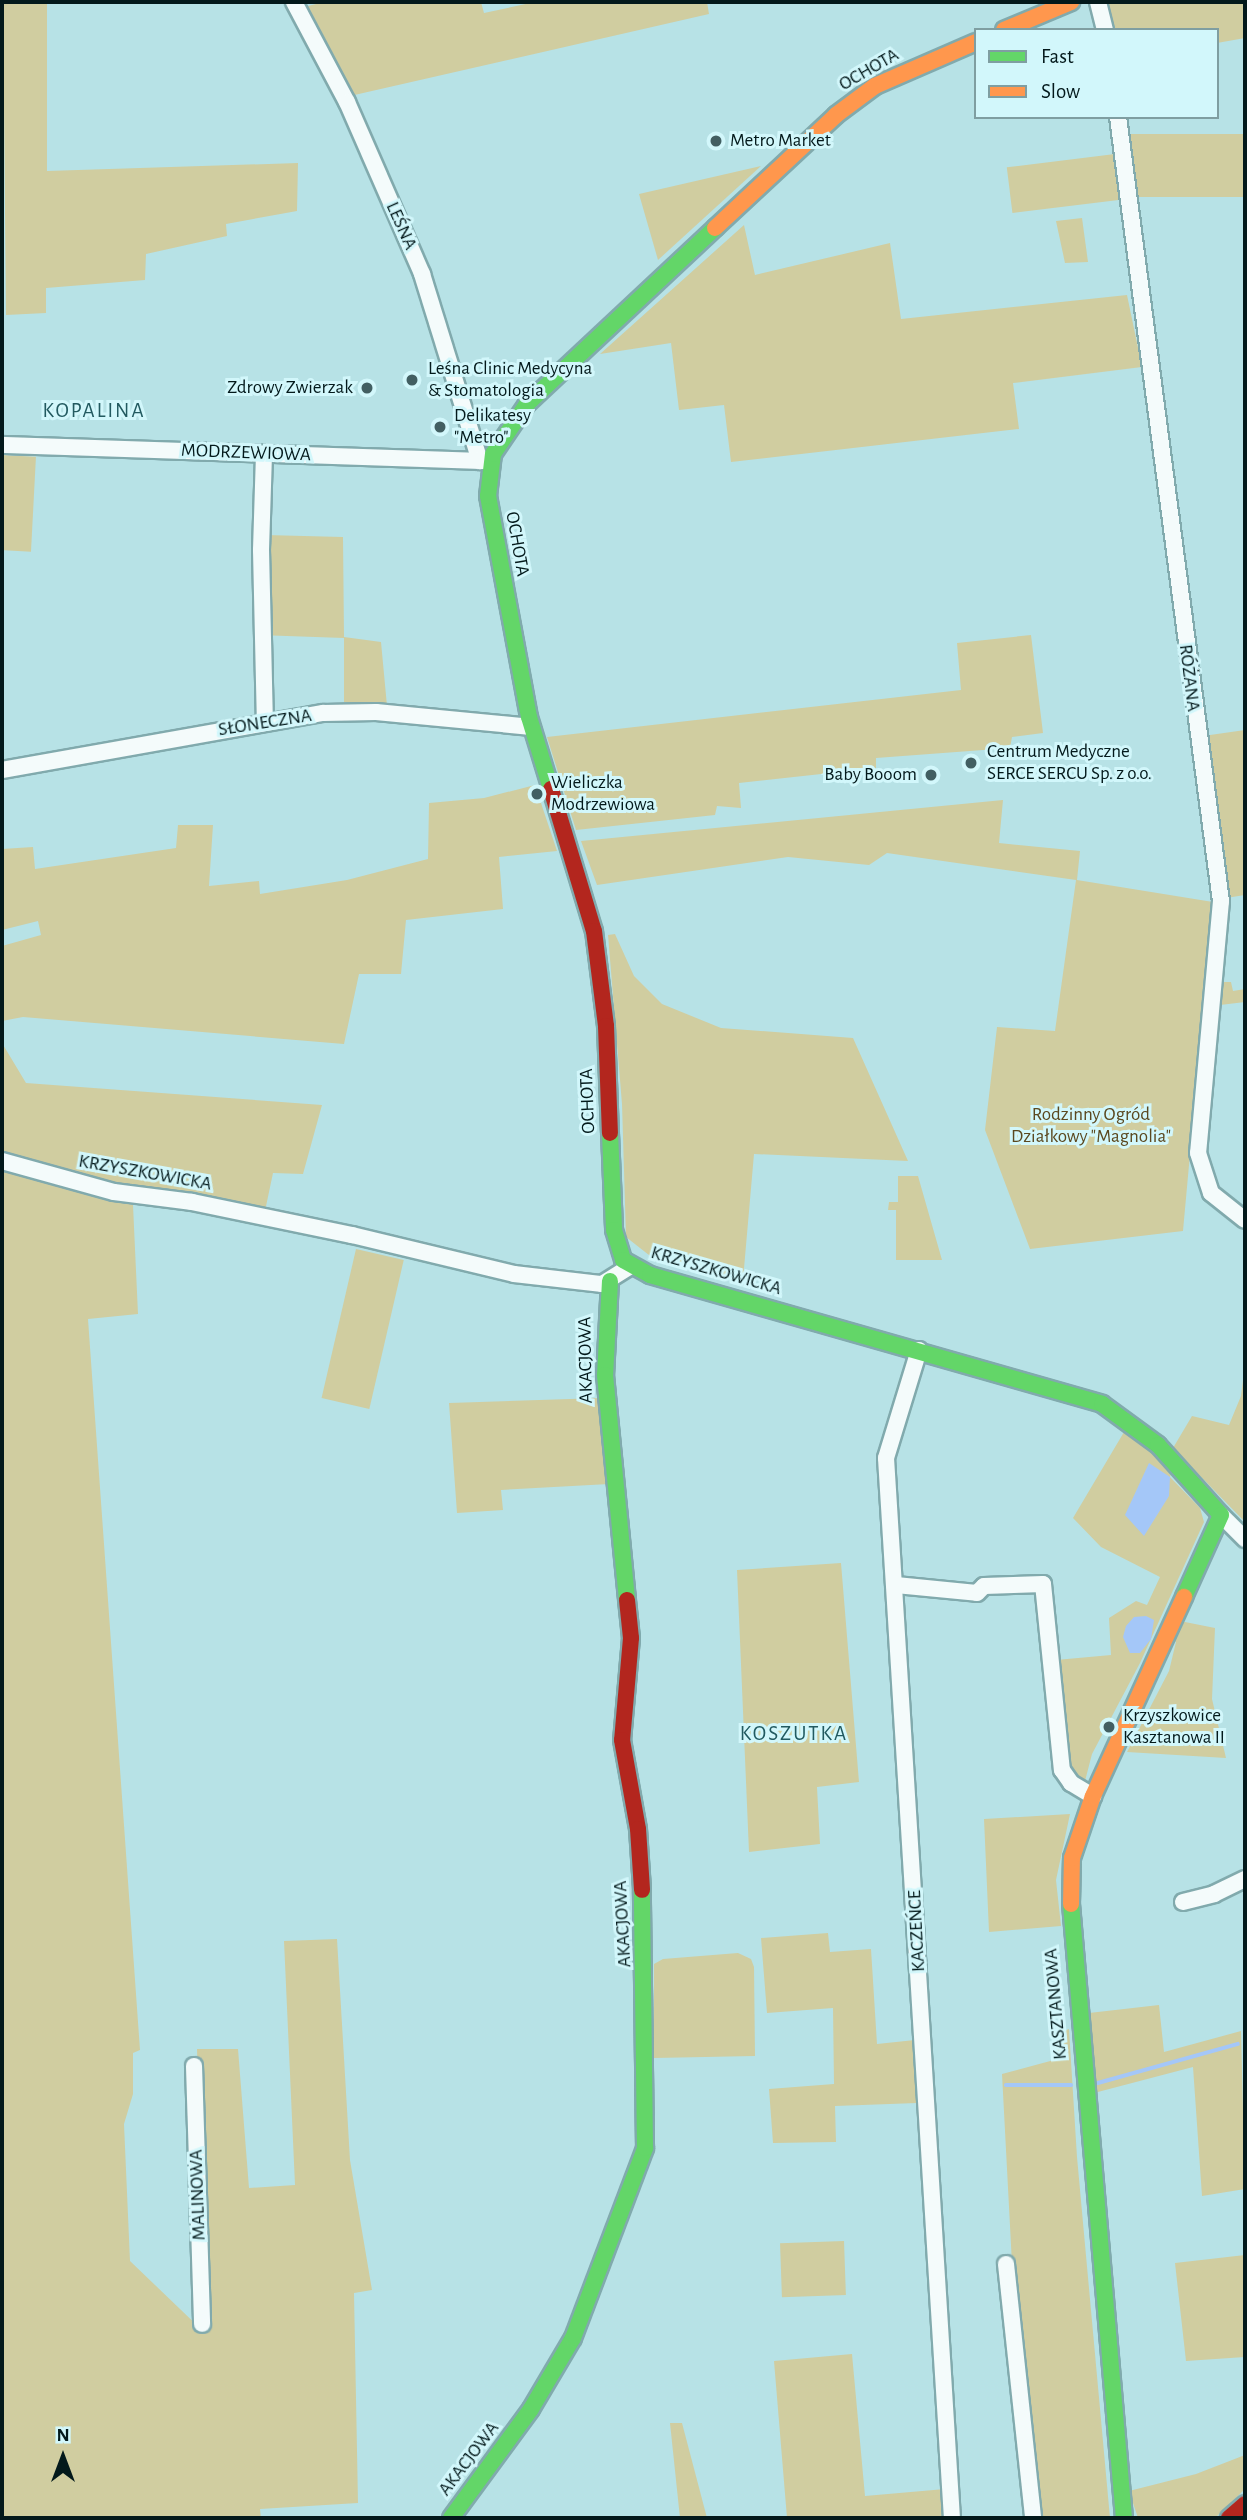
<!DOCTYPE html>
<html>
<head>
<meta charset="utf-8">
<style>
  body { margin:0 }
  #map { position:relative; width:1247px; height:2520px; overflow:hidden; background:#b7e2e6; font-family:"Alegreya Sans",sans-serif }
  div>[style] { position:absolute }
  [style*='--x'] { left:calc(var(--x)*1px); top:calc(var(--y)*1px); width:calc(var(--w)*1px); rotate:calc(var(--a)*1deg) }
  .green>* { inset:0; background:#d0cda0; transform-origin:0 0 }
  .water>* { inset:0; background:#a4c7f8 }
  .stream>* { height:3.5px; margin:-1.75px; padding:0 1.75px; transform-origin:1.75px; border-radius:1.75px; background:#a4c7f8 }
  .roads { filter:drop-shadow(2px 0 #81aaad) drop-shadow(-2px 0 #81aaad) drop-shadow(0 2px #81aaad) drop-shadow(0 -2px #81aaad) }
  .street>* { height:16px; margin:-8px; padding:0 8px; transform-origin:8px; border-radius:8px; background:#f4fbfb }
  .fast>* { height:16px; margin:-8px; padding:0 8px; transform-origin:8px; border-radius:8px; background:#63d668 }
  .slow>* { height:16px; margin:-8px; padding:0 8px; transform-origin:8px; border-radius:8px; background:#ff974d }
  .jam>* { height:16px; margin:-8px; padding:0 8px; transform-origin:8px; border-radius:8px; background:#b3261e }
  .dots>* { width:19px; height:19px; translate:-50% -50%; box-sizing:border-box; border:4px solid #d2f7fb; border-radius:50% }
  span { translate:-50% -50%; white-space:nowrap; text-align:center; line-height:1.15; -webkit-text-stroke:6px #d2f7fb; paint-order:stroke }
  .street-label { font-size:19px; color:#03191b }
  .poi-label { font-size:19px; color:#03191b }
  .left { translate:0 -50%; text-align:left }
  .right { translate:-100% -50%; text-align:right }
  .park-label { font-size:19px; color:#5b481f }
  .neighbourhood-label { font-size:21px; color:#225a60; letter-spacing:2px }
  .frame { position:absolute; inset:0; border:4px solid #03191b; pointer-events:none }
  .legend { position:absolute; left:974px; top:28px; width:245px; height:91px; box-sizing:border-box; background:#d2f7fb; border:2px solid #7f9ea1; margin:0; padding:9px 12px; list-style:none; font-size:21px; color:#03191b }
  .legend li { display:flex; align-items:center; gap:14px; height:35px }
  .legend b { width:35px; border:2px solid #7f9ea1 }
  .north { position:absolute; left:28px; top:2422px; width:70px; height:70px; -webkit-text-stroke:5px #d2f7fb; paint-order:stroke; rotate:0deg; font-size:19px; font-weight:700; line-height:28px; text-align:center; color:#03191b }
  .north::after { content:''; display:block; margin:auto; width:24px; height:32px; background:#03191b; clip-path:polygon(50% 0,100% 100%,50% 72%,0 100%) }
</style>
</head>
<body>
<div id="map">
  <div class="green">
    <i style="clip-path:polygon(3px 2px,47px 2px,47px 171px,298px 163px,297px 211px,226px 224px,227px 236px,146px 254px,145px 280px,46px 288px,46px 313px,6px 315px)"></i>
    <i style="clip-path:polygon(324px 2px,481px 2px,484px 13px,535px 2px,707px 2px,709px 14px,350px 96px,304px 7px)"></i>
    <i style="clip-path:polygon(1107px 2px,1245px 2px,1245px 38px,1217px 43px,1217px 30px,1114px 30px)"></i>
    <i style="left:1245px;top:134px;width:63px;height:114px;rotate:90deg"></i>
    <i style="left:1115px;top:154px;width:46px;height:109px;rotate:83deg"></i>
    <i style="clip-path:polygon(761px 166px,658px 260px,639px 194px)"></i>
    <i style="clip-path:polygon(1082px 218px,1088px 262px,1065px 263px,1056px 221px)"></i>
    <i style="clip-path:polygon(744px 225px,755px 275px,890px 243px,901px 319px,1127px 295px,1142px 367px,1013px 383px,1019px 429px,731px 462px,724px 405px,679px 410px,671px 343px,600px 354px)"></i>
    <i style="left:2px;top:455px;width:34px;height:95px;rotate:3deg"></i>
    <i style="clip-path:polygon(265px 535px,343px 537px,344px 637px,381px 642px,387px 706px,344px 702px,344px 638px,258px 635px)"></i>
    <i style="clip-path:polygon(1031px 635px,1043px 733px,1012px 737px,1010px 748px,876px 758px,876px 768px,739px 783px,741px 808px,717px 806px,715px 815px,576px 830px,547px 737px,961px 690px,957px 643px)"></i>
    <i style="clip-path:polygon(1245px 730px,1245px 895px,1226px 898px,1203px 736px)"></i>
    <i style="clip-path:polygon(535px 785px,557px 851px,499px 857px,503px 909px,406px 920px,401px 974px,359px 974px,344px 1044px,23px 1017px,2px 1021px,2px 946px,41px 935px,38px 921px,2px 930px,2px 849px,33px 847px,35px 869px,176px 848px,178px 825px,213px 825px,209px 886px,259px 881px,260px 894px,347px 880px,428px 859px,429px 803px,484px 798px)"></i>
    <i style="clip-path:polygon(1003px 800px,999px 843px,1080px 851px,1077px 880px,1213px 902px,1183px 1231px,1030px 1249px,985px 1130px,997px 1027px,1055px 1031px,1076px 880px,887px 853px,869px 865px,788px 857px,597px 885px,581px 841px)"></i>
    <i style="clip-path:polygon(615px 934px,634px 976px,662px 1004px,721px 1028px,853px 1038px,908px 1161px,754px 1154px,743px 1280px,654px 1259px,626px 1237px,622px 1104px,608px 935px)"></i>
    <i style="clip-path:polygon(1223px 982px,1231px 982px,1233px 991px,1245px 989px,1245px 1002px,1220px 1005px)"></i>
    <i style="clip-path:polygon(2px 1043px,26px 1083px,322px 1105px,303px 1174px,273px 1173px,265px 1211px,114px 1188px,2px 1157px)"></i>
    <i style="clip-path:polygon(2px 1167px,133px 1205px,138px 1314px,88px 1319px,140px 2050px,133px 2053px,133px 2094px,124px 2124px,130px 2261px,205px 2333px,197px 2049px,238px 2049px,249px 2188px,295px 2185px,284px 1941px,337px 1939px,350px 2160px,372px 2290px,354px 2293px,358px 2503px,260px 2509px,261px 2518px,2px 2518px)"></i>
    <i style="clip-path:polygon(898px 1176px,918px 1176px,942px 1260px,896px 1260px,896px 1210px,888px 1210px,889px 1202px,898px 1202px)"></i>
    <i style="left:356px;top:1249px;width:49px;height:153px;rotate:13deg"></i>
    <i style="clip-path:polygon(1245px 1364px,1245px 1522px,1173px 1448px,1192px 1416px,1229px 1425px,1241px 1396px)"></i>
    <i style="clip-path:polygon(601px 1398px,609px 1484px,501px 1490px,503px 1510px,457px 1513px,449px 1403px)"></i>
    <i style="clip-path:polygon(1127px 1427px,1172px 1469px,1170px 1477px,1200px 1508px,1204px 1522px,1140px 1663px,1092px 1754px,1085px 1781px,1074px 1778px,1069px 1762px,1056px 1660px,1111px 1655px,1109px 1618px,1136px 1601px,1147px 1605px,1160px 1577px,1101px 1547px,1073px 1518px)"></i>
    <i style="clip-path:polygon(841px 1563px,859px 1782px,817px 1787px,820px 1844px,749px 1852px,737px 1570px)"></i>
    <i style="clip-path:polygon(1180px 1621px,1215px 1628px,1212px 1699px,1226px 1758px,1127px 1752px,1169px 1671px,1176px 1642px,1171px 1638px)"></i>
    <i style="clip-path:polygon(1070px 1814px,1056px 1880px,1061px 1926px,989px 1932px,984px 1819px)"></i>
    <i style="clip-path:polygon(828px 1933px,830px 1952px,871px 1949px,877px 2044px,915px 2040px,917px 2103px,835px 2106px,836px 2142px,773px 2143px,769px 2089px,834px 2084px,833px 2008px,767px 2013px,761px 1938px)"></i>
    <i style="clip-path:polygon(738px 1953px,751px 1959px,754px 1967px,755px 2056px,654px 2058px,654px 1964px,663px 1959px)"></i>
    <i style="clip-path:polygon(1159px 2005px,1164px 2052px,1241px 2031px,1245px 2189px,1202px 2196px,1193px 2067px,1094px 2093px,1089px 2013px)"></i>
    <i style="clip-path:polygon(1069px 2029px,1077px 2157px,1110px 2518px,1036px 2518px,1013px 2283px,1002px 2074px,1054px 2060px,1055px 2034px)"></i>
    <i style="left:844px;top:2241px;width:54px;height:64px;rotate:88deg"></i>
    <i style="clip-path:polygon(1245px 2255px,1245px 2357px,1186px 2361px,1175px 2263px)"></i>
    <i style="clip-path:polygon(852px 2354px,865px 2496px,945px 2489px,948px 2518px,787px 2518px,774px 2361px)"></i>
    <i style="clip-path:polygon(670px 2423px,682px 2423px,707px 2518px,680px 2518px)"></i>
    <i style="clip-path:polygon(1245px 2455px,1245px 2489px,1215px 2518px,1138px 2518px,1129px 2491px,1196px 2474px)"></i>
  </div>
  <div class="water">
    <i style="clip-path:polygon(1149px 1463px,1170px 1477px,1169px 1496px,1144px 1536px,1125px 1515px)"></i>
    <i style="clip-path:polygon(1146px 1616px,1154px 1620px,1151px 1639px,1140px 1653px,1130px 1653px,1123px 1637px,1126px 1626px,1134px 1617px)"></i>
  </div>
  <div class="stream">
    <i style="--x:1098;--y:2083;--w:145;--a:-15.6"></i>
    <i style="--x:1006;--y:2085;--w:65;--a:0"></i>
  </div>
  <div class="roads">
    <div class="street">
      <i style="--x:294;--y:2;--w:113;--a:62.1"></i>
      <i style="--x:347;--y:102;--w:188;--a:66.4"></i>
      <i style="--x:422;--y:274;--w:196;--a:72.8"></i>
      <i style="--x:1098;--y:2;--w:29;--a:76"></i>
      <i style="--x:1118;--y:117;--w:791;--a:82.52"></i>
      <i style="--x:1221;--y:901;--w:253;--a:95.2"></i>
      <i style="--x:1198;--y:1153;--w:42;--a:72"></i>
      <i style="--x:1211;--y:1193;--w:43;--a:38.5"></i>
      <i style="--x:2;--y:445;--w:487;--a:1.9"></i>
      <i style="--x:264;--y:454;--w:96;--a:91.8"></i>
      <i style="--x:261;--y:550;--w:171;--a:88.7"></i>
      <i style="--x:2;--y:770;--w:326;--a:-10.1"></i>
      <i style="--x:323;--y:713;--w:53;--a:-1.1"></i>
      <i style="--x:376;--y:712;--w:156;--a:5.5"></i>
      <i style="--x:2;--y:1161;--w:116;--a:15.5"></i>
      <i style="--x:114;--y:1192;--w:79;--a:7.3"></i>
      <i style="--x:192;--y:1202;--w:163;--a:11.7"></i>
      <i style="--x:352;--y:1235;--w:167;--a:13.5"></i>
      <i style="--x:514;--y:1274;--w:89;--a:6.5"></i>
      <i style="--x:602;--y:1284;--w:32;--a:-32"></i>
      <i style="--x:919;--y:1350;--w:113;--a:107"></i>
      <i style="--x:886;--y:1458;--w:1062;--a:86.44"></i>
      <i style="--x:1221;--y:1515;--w:34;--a:45"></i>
      <i style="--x:896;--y:1585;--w:81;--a:5.6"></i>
      <i style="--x:977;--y:1593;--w:10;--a:-45"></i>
      <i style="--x:984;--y:1586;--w:59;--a:-1.9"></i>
      <i style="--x:1043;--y:1584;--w:187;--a:84.2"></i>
      <i style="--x:1062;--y:1770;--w:16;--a:55"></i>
      <i style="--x:1071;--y:1783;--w:26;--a:31"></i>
      <i style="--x:1183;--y:1902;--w:32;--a:-14"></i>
      <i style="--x:1214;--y:1894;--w:34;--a:-26"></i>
      <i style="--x:194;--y:2066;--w:258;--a:88.2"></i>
      <i style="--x:1006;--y:2264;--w:255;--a:83.9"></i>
    </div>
    <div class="fast">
      <i style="--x:551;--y:789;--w:75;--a:-107"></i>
      <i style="--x:529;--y:717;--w:225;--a:-100.5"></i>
      <i style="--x:488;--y:496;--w:42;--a:-83.2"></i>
      <i style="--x:493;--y:454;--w:60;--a:-55.8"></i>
      <i style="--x:527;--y:404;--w:258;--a:-43.1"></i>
      <i style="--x:610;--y:1133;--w:97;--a:87.6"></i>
      <i style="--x:614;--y:1230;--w:31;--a:73"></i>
      <i style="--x:623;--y:1260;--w:31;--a:29"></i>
      <i style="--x:650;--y:1275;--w:470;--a:15.9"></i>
      <i style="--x:1102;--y:1404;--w:69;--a:36.2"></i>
      <i style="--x:1158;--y:1445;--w:94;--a:48"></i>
      <i style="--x:1221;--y:1515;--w:90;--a:114.3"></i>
      <i style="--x:610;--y:1281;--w:94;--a:93"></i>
      <i style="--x:605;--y:1375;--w:226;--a:84.4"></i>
      <i style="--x:1071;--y:1904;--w:616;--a:85.07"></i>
      <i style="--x:451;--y:2518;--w:135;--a:-53.7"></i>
      <i style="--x:531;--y:2409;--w:82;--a:-59.4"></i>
      <i style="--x:573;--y:2338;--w:203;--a:-69.2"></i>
      <i style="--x:645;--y:2148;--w:258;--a:-90.7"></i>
    </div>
    <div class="slow">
      <i style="--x:1004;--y:30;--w:73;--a:-22.7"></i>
      <i style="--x:715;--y:228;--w:166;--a:-43"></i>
      <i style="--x:836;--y:115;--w:49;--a:-36.6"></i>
      <i style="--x:875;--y:86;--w:110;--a:-23.5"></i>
      <i style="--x:1071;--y:1904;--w:46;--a:-88.8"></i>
      <i style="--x:1072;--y:1858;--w:65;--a:-71.3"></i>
      <i style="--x:1093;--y:1796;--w:219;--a:-65.4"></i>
    </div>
    <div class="jam">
      <i style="--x:551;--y:789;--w:148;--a:73.2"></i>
      <i style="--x:594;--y:931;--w:96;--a:82.8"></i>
      <i style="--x:606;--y:1026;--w:107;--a:87.9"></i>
      <i style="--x:627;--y:1600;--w:38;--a:84"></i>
      <i style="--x:631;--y:1638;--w:102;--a:95"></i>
      <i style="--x:622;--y:1740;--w:90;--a:79.8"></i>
      <i style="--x:638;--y:1829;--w:61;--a:86.2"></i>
      <i style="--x:1229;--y:2518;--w:21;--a:-41"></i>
    </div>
  </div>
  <div class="dots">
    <i style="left:716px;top:141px;background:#425f62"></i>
    <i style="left:412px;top:380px;background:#425f62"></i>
    <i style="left:367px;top:388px;background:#425f62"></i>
    <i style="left:440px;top:427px;background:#425f62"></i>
    <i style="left:971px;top:763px;background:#425f62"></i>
    <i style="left:931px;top:775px;background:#425f62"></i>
    <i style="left:537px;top:794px;background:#425f62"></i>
    <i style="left:1109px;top:1727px;background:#425f62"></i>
  </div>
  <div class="street-label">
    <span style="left:869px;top:70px;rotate:-30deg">OCHOTA</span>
    <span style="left:401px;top:226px;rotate:66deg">LEŚNA</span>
    <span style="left:246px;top:453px;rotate:2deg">MODRZEWIOWA</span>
    <span style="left:517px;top:544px;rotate:80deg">OCHOTA</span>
    <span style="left:1189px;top:678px;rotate:83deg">RÓŻANA</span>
    <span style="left:265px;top:723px;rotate:-9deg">SŁONECZNA</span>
    <span style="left:588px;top:1101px;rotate:-92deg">OCHOTA</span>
    <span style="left:145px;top:1173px;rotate:10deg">KRZYSZKOWICKA</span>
    <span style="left:716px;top:1271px;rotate:16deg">KRZYSZKOWICKA</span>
    <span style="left:586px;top:1360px;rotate:-91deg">AKACJOWA</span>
    <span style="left:623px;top:1924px;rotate:-93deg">AKACJOWA</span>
    <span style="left:917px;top:1931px;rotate:-93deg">KACZEŃCE</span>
    <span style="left:1056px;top:2004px;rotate:-95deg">KASZTANOWA</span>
    <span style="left:198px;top:2195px;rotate:-92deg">MALINOWA</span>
    <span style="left:469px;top:2459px;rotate:-53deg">AKACJOWA</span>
  </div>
  <div class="poi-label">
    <span class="left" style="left:730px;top:141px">Metro Market</span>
    <span class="left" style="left:428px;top:380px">Leśna Clinic Medycyna<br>&amp; Stomatologia</span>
    <span class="right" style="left:353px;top:388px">Zdrowy Zwierzak</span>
    <span class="left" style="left:454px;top:427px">Delikatesy<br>"Metro"</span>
    <span class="left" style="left:987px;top:763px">Centrum Medyczne<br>SERCE SERCU Sp. z o.o.</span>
    <span class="right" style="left:917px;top:775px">Baby Booom</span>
    <span class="left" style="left:551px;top:794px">Wieliczka<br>Modrzewiowa</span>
    <span class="left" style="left:1123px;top:1727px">Krzyszkowice<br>Kasztanowa II</span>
  </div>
  <div class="park-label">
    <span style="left:1091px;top:1126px">Rodzinny Ogród<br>Działkowy "Magnolia"</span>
  </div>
  <div class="neighbourhood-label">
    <span style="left:94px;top:411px">KOPALINA</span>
    <span style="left:794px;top:1734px">KOSZUTKA</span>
  </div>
  <div class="frame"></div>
  <ul class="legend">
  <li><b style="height:9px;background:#63d668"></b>Fast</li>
  <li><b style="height:9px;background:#ff974d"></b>Slow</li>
  </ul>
  <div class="north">N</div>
</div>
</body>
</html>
